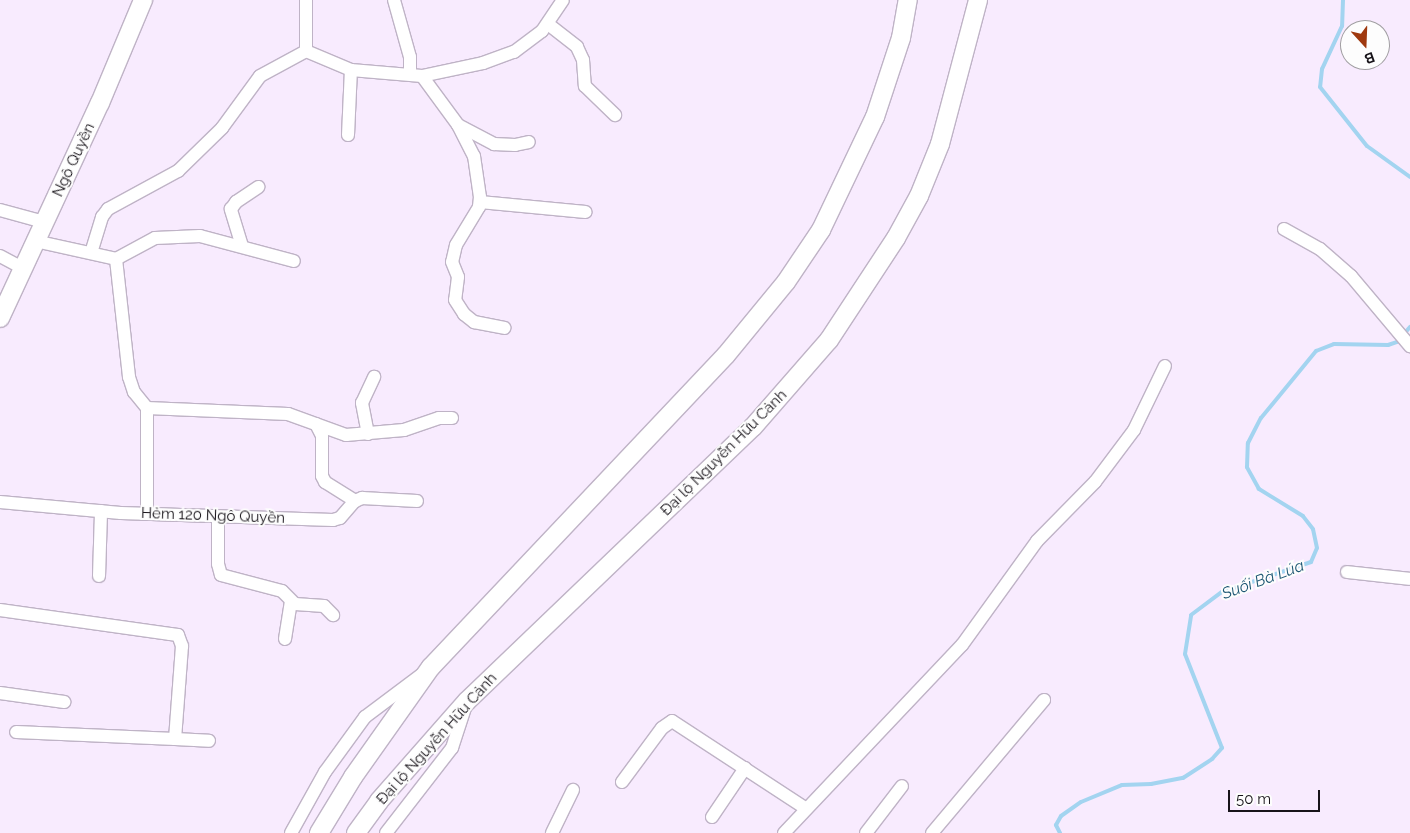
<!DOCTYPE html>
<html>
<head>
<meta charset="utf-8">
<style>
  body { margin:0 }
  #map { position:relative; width:1410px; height:833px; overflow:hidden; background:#f8ebfe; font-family:Raleway,sans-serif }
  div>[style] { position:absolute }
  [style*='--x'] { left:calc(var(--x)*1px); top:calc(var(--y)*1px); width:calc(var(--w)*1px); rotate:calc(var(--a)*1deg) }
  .stream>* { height:4px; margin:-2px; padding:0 2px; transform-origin:2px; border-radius:2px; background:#a3d4f0 }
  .roads { filter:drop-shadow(1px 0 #bfb3c6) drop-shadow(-1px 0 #bfb3c6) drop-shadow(0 1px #bfb3c6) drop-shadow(0 -1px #bfb3c6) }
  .street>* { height:12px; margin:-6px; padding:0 6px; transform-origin:6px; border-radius:6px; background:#fff }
  .secondary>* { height:18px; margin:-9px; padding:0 9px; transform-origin:9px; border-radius:9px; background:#fff }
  span { translate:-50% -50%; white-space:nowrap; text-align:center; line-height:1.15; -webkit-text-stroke:4px #fdfdfd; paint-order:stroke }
  .street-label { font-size:15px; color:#171319 }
  .water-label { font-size:16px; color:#1b5572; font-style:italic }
  .north { position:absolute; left:1340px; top:20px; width:50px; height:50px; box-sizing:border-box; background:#fdfdfd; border:1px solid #a19fa2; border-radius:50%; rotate:160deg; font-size:14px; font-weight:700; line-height:20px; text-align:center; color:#171319 }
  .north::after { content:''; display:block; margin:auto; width:18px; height:22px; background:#9f390f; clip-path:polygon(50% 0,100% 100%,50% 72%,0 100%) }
  .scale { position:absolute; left:1228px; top:790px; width:92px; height:22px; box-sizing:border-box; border:2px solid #171319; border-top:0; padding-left:6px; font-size:15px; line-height:18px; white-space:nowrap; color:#171319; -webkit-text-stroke:4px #fdfdfd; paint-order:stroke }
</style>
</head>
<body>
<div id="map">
  <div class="stream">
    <i style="--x:1343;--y:0;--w:26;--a:92"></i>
    <i style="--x:1342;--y:26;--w:47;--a:114.9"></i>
    <i style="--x:1322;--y:69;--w:18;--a:96"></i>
    <i style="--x:1320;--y:87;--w:75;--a:51.5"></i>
    <i style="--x:1367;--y:146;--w:53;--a:35.8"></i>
    <i style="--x:1060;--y:833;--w:9;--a:-117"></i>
    <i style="--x:1056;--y:825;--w:10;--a:-61"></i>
    <i style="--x:1061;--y:816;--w:24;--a:-35"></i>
    <i style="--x:1081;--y:802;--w:44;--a:-22.5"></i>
    <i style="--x:1122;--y:785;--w:29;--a:-2"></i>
    <i style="--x:1151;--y:784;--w:33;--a:-11"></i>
    <i style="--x:1183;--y:778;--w:35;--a:-33"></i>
    <i style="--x:1212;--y:759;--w:15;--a:-48"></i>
    <i style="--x:1222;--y:748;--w:101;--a:-111.5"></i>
    <i style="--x:1185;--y:654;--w:39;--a:-81"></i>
    <i style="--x:1191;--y:615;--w:39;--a:-37"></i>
    <i style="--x:1222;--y:592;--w:94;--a:-18.6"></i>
    <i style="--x:1311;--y:562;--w:15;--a:-67"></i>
    <i style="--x:1317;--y:548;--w:19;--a:-102"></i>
    <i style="--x:1313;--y:529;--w:16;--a:-128"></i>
    <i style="--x:1303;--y:516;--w:52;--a:-148.5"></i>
    <i style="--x:1259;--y:489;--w:25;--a:-119"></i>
    <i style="--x:1247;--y:467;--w:24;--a:-88"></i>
    <i style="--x:1248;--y:443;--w:28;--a:-63"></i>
    <i style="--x:1261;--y:418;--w:87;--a:-50.6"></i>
    <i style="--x:1316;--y:351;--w:19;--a:-21"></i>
    <i style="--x:1334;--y:344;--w:54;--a:1.1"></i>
    <i style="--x:1388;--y:345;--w:9;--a:-18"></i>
    <i style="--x:1397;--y:342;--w:20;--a:-49"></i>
  </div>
  <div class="roads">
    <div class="street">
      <i style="--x:306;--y:0;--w:51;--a:90"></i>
      <i style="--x:394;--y:0;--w:59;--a:74.3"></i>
      <i style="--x:410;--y:57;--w:17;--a:90"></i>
      <i style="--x:548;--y:24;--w:37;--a:38"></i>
      <i style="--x:577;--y:47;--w:14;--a:65"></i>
      <i style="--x:583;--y:60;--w:26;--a:86"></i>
      <i style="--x:585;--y:86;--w:42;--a:44"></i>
      <i style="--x:422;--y:76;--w:62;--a:-12"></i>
      <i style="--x:483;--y:63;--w:33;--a:-20"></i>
      <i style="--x:514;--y:52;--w:35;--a:-37"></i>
      <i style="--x:542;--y:31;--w:37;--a:-56"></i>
      <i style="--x:458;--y:125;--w:41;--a:27.8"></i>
      <i style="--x:494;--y:144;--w:21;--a:3"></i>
      <i style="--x:515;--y:145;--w:14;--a:-12"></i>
      <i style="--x:348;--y:135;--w:65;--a:-87.4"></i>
      <i style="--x:480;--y:202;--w:106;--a:5.4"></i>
      <i style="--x:0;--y:210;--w:46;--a:15.3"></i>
      <i style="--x:1284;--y:229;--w:41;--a:29.1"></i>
      <i style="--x:1320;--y:249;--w:41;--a:41.1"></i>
      <i style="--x:1351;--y:276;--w:92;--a:49.9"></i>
      <i style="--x:35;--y:241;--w:83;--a:12.5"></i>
      <i style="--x:116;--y:259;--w:44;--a:-28.3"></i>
      <i style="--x:155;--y:238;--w:45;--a:-2.5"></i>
      <i style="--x:200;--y:236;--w:97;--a:14.9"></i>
      <i style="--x:242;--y:246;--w:39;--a:-107"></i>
      <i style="--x:231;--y:209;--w:9;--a:-54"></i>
      <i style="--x:236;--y:202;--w:27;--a:-34"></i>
      <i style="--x:91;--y:253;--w:38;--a:-73"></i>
      <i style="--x:102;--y:217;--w:10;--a:-53"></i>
      <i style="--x:108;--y:209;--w:80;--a:-28.5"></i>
      <i style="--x:178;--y:171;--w:62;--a:-44.3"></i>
      <i style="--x:222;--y:128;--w:64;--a:-53.8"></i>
      <i style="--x:260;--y:76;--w:52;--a:-28.5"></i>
      <i style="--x:306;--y:51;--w:49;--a:22.9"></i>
      <i style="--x:351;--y:70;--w:71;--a:4.8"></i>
      <i style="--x:422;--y:76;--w:61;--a:53.7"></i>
      <i style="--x:458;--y:125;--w:35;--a:63"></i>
      <i style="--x:474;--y:156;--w:41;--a:81.7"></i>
      <i style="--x:480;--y:197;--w:10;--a:96"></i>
      <i style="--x:479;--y:207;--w:44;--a:121.2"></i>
      <i style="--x:456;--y:245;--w:17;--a:103"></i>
      <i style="--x:452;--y:262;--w:16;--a:68"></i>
      <i style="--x:458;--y:277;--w:23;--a:97"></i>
      <i style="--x:455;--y:300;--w:17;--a:57"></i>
      <i style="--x:464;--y:314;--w:13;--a:39"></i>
      <i style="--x:474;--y:322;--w:31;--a:11"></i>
      <i style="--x:0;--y:256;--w:26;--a:28"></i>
      <i style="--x:116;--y:259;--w:119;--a:83.7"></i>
      <i style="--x:129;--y:377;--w:16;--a:72"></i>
      <i style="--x:134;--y:392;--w:21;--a:51"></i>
      <i style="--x:147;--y:408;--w:106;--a:90"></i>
      <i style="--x:147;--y:408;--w:141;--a:2.4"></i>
      <i style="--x:288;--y:414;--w:62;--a:19.9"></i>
      <i style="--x:346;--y:435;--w:58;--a:-4.9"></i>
      <i style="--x:404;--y:430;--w:37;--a:-19"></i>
      <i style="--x:439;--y:418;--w:13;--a:0"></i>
      <i style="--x:316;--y:424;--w:13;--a:63"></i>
      <i style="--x:322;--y:436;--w:40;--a:90"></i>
      <i style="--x:322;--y:476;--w:7;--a:63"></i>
      <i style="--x:325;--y:482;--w:36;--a:32"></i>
      <i style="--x:368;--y:434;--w:32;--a:-101"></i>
      <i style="--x:362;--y:403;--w:29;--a:-65"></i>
      <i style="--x:0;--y:502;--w:121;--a:5.2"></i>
      <i style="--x:121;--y:513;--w:212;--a:1.9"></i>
      <i style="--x:333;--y:520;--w:7;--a:-16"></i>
      <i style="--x:340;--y:518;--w:23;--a:-49"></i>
      <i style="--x:355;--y:501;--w:8;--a:-23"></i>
      <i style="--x:362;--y:498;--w:55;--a:3.1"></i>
      <i style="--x:218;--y:518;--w:46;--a:90"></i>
      <i style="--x:218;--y:564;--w:11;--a:75"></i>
      <i style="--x:221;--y:575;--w:63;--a:14.7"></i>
      <i style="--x:282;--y:591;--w:18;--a:45"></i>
      <i style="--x:295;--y:604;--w:29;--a:4"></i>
      <i style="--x:324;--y:606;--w:13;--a:45"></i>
      <i style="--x:1347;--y:572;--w:63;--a:6.3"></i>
      <i style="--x:99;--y:576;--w:65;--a:-88.2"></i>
      <i style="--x:0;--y:610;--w:172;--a:8"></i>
      <i style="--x:170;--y:634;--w:8;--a:7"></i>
      <i style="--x:178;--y:635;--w:12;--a:70"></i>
      <i style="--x:182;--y:646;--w:93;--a:94.3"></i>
      <i style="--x:175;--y:739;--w:159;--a:-177.5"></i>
      <i style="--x:285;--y:639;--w:38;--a:-81"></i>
      <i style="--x:0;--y:693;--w:65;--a:8"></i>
      <i style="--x:175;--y:739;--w:34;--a:3"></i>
      <i style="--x:622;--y:782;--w:67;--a:-53.5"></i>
      <i style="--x:662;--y:728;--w:12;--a:-35"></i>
      <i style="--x:672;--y:721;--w:159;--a:33.2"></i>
      <i style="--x:712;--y:817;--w:59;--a:-56"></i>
      <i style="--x:291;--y:833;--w:70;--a:-60.9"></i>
      <i style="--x:325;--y:772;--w:68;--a:-54"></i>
      <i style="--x:365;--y:717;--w:70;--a:-36.9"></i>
      <i style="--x:386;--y:833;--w:108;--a:-52.2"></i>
      <i style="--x:452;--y:748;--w:45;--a:-72"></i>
      <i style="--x:552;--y:833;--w:48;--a:-64"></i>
      <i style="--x:784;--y:833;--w:259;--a:-46.6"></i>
      <i style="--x:962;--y:645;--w:128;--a:-54.2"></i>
      <i style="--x:1037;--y:541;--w:83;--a:-45.5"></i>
      <i style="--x:1095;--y:482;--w:65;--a:-53.1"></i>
      <i style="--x:1134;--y:430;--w:71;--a:-64.2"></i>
      <i style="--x:866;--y:833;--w:59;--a:-52.5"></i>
      <i style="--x:932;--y:833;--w:174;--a:-49.9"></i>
    </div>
    <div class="secondary">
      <i style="--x:0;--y:318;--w:237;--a:-65.1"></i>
      <i style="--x:100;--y:103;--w:112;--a:-67.3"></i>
      <i style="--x:319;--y:833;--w:66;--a:-58.7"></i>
      <i style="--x:353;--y:777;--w:135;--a:-54.7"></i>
      <i style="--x:431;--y:667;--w:429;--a:-46.6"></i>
      <i style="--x:726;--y:355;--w:94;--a:-50.6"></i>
      <i style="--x:786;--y:282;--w:63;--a:-56.1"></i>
      <i style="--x:821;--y:230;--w:125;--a:-64.5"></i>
      <i style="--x:875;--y:117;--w:83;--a:-71.8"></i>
      <i style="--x:901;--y:38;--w:39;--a:-80"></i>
      <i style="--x:356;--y:833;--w:39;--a:-54"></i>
      <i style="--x:379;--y:801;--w:133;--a:-48.7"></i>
      <i style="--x:467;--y:701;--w:396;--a:-43.8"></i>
      <i style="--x:753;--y:427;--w:116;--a:-48.9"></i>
      <i style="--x:829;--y:340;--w:122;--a:-56.7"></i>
      <i style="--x:896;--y:238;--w:48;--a:-61.3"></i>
      <i style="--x:919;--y:196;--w:56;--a:-68"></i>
      <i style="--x:940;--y:144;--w:149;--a:-75.2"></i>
    </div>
  </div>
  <div class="street-label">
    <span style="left:74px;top:160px;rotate:-65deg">Ngô Quyền</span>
    <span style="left:724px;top:453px;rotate:-45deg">Đại lộ Nguyễn Hữu Cảnh</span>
    <span style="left:213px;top:516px;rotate:2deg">Hẻm 120 Ngô Quyền</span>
    <span style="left:437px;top:739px;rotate:-48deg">Đại lộ Nguyễn Hữu Cảnh</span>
  </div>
  <div class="water-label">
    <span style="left:1263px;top:580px;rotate:-20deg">Suối Bà Lúa</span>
  </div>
  <div class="north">B</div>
  <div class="scale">50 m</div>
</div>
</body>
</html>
